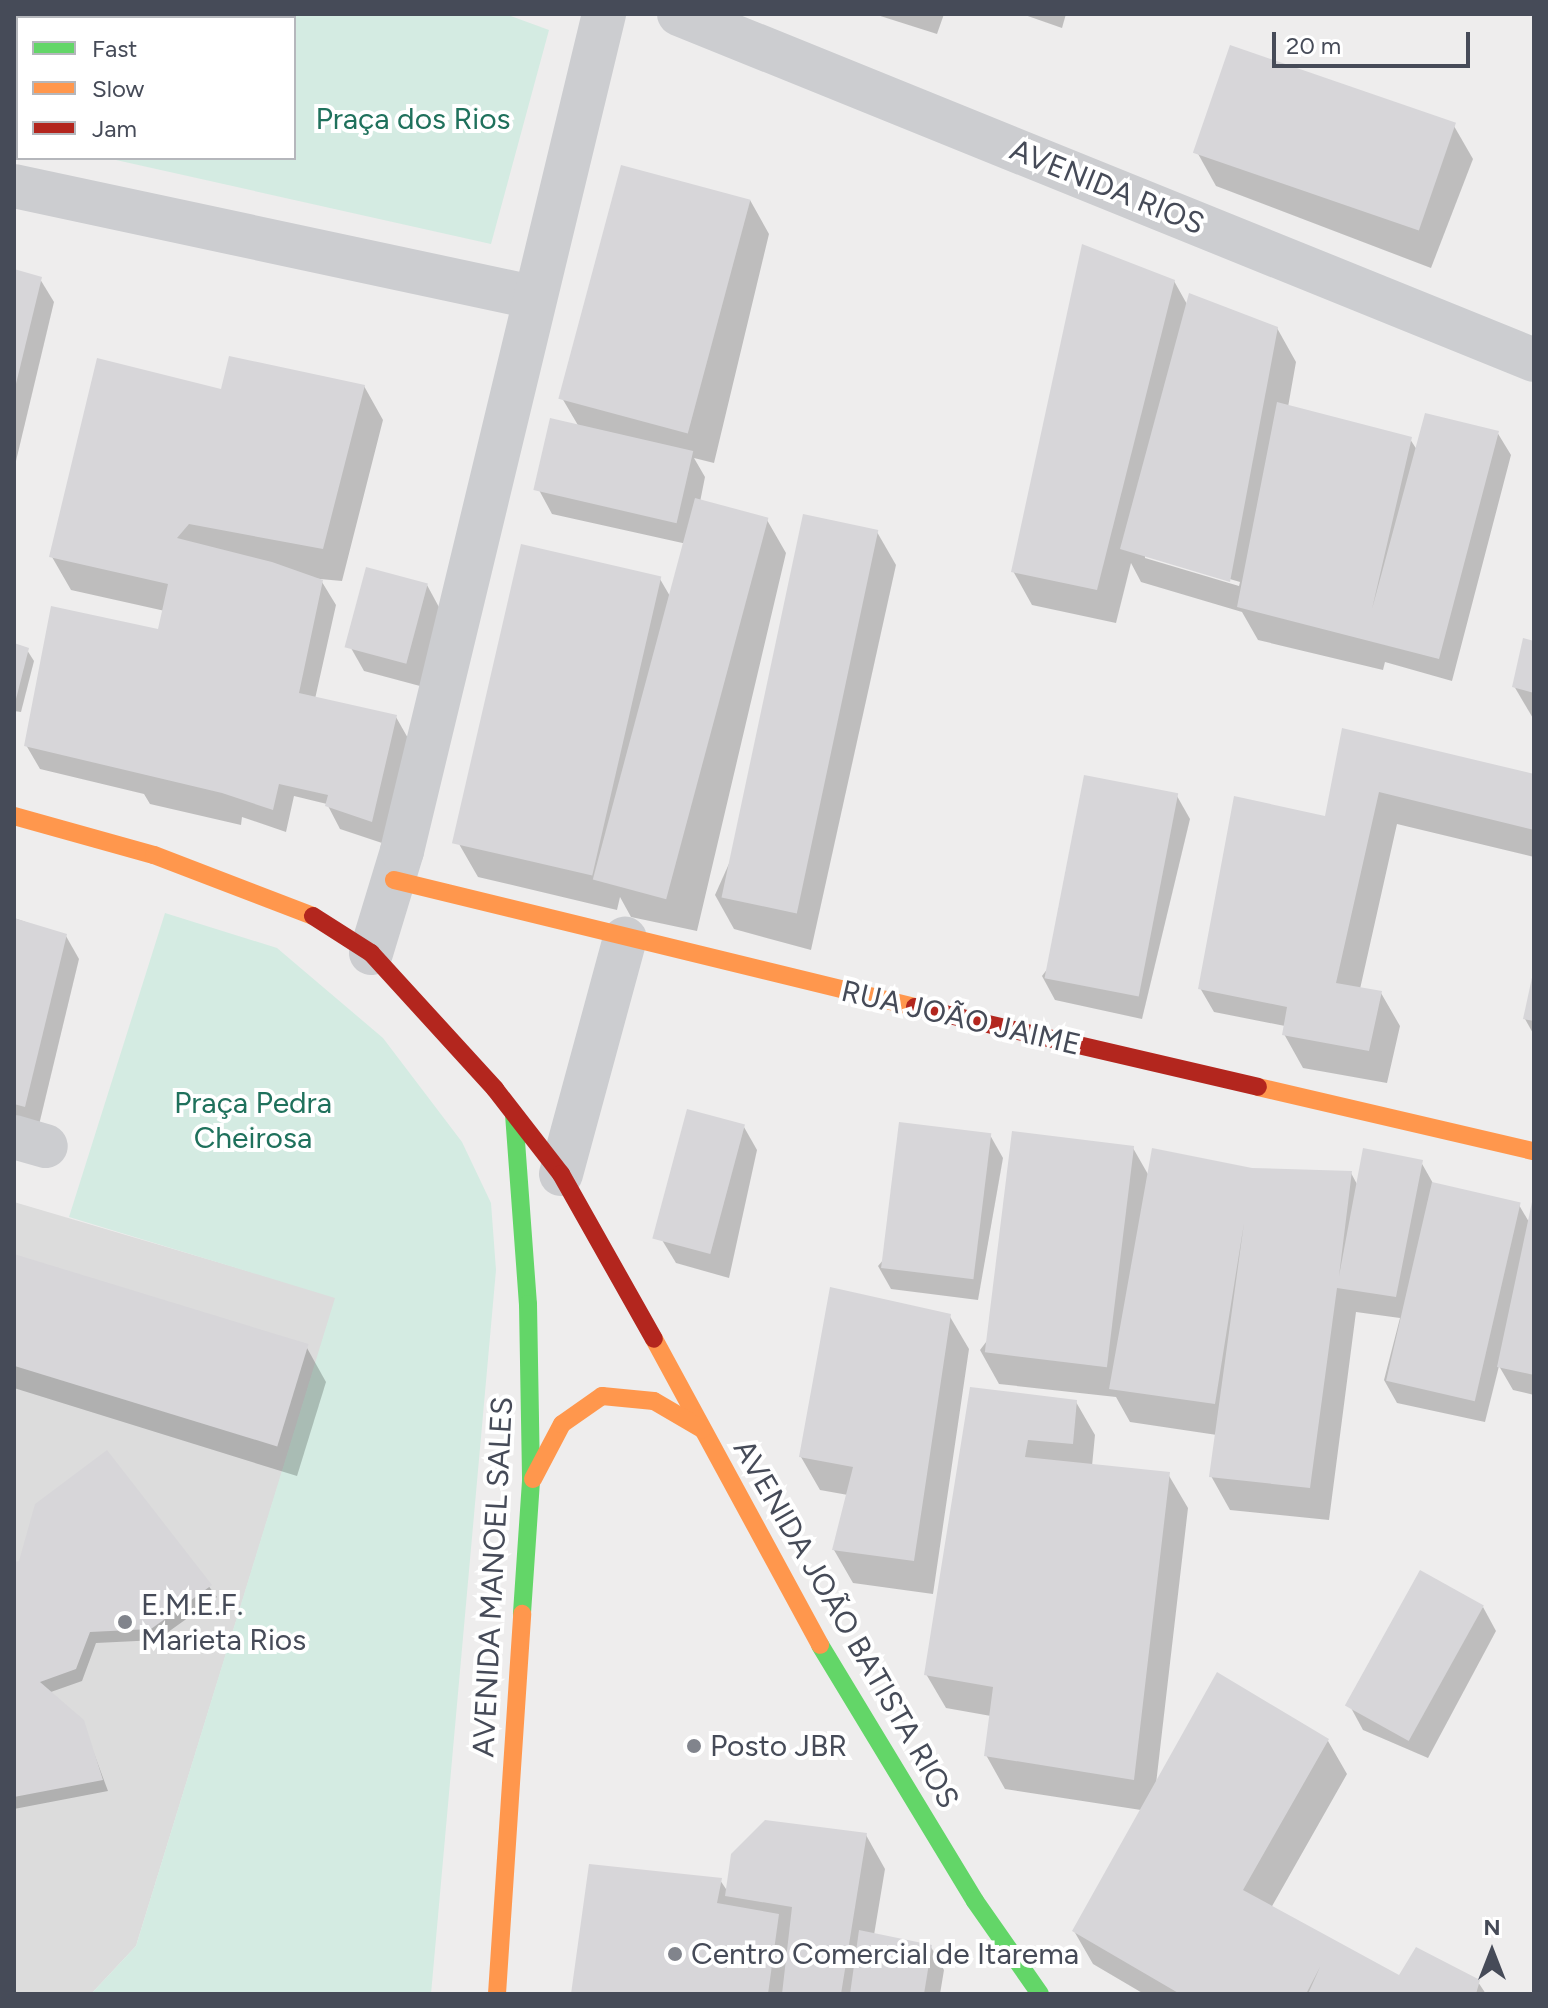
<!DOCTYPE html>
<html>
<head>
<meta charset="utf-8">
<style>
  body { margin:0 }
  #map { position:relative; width:1548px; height:2008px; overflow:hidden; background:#eeeded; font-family:Figtree,sans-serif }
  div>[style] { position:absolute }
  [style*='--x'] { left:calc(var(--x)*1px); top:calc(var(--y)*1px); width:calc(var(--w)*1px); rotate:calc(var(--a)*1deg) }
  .education>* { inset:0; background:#dcdcdc }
  .green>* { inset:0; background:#d4ebe2 }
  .shadow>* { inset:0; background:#0003 }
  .building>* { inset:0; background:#d7d6d9; transform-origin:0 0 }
  .street>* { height:44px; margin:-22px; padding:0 22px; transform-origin:22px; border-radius:22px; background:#cccdd0 }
  .fast>* { height:18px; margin:-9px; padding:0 9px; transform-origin:9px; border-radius:9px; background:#63d668 }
  .slow>* { height:18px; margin:-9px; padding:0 9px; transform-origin:9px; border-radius:9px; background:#ff974d }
  .jam>* { height:18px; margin:-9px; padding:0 9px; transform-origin:9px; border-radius:9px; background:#b3261e }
  .dots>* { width:22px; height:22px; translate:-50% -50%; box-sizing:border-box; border:4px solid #fff; border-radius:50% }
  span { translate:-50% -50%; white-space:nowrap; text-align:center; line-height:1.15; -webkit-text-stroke:8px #fff; paint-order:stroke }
  .park-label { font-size:30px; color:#1f715c }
  .street-label { font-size:30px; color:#464b58 }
  .poi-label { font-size:30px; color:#464b58 }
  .left { translate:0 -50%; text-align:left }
  .frame { position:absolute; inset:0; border:16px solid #464b58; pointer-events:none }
  .legend { position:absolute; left:16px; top:16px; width:280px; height:144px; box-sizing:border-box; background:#fff; border:2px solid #b5b7bc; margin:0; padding:10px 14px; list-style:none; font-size:24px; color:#464b58 }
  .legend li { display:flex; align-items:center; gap:16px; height:40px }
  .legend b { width:40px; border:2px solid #b5b7bc }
  .north { position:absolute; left:1452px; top:1912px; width:80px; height:80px; -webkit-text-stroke:6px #fff; paint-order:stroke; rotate:0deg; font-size:22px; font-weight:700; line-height:32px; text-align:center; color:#464b58 }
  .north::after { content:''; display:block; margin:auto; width:28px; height:36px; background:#464b58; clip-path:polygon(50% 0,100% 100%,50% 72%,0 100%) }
  .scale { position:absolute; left:1272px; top:32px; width:198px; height:36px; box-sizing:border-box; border:4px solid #464b58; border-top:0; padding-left:10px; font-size:24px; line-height:28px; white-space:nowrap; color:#464b58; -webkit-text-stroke:6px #fff; paint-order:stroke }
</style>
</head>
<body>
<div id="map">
  <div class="education">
    <i style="clip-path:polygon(14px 1202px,336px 1297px,136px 1946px,91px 1994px,14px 1994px)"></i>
  </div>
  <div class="green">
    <i style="clip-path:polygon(14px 14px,505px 14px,549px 30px,491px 244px,107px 158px,294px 158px,294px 18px,18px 18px,18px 138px,14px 137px)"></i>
    <i style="clip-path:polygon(165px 913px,277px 948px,383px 1038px,462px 1142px,491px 1203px,496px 1270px,431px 1994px,91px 1994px,136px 1946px,335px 1298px,69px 1217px)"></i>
  </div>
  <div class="shadow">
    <i style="clip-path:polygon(874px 14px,944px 14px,937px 34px)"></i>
    <i style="clip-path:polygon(1022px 14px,1066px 14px,1062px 28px)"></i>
    <i style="clip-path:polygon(1454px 126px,1473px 159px,1431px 268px,1216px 186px,1197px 152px)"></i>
    <i style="clip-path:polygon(750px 200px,769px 234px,714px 463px,694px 458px,705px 477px,700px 502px,767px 520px,786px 553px,697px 931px,631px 917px,620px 897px,617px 910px,478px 877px,459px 844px,660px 579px,674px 603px,687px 544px,552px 514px,539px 490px,579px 427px,562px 398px)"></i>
    <i style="clip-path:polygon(14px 271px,40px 279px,54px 302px,16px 461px)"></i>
    <i style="clip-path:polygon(evenodd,1174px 281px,1188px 306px,1277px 328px,1296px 362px,1288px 407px,1410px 439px,1417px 450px,1497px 432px,1511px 455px,1452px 681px,1385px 662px,1383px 670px,1258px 640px,1242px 612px,1141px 582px,1131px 563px,1116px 623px,1032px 605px,1013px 571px,1174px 281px,1145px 554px,1240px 582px,1239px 586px,1145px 558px,1145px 554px)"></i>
    <i style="clip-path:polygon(364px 386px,383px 420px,342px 581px,309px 578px,322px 582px,336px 605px,315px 699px,396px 717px,409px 740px,385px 844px,340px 829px,327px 804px,294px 796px,286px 832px,242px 817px,241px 825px,150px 804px,144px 794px,40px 769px,26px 745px,160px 635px,165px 611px,71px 590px,52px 557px,223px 391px)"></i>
    <i style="clip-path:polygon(877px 532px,896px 565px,811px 950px,734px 929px,715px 895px)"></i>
    <i style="clip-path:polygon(427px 585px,440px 609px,420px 686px,364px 671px,351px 648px)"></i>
    <i style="clip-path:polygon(1534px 644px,1534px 720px,1514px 686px)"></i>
    <i style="clip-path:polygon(14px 646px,27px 650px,34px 661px,21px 712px,14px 711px)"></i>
    <i style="clip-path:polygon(1344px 731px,1534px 776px,1534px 857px,1397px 824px,1360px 989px,1381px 993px,1400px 1026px,1387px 1083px,1303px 1068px,1284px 1034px,1285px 1026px,1214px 1012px,1200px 988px,1326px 822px)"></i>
    <i style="clip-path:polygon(1177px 796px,1190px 819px,1142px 1019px,1055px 1000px,1042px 976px)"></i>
    <i style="clip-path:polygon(14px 918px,66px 936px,79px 959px,38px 1129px,14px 1123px)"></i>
    <i style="clip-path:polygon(1534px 977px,1534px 1035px,1525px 1019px)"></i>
    <i style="clip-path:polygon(744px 1127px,757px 1150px,729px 1278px,676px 1263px,662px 1240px)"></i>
    <i style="clip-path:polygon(990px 1135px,1003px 1158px,978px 1300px,891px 1289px,878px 1266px)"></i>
    <i style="clip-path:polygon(1133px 1148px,1149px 1176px,1252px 1170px,1351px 1173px,1358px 1186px,1421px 1162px,1434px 1185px,1519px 1205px,1529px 1222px,1534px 1205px,1534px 1395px,1513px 1390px,1499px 1366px,1485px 1422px,1397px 1403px,1384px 1380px,1400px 1318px,1356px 1312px,1329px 1520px,1230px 1510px,1211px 1476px,1217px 1435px,1130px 1422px,1116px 1397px,999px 1384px,980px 1350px)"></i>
    <i style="clip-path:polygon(14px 1256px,307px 1348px,326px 1382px,297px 1476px,14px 1388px)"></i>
    <i style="clip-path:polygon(949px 1315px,969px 1349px,933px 1594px,853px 1583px,834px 1550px,848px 1495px,820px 1490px,801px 1457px)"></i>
    <i style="clip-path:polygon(972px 1389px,1076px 1402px,1095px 1435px,1092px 1466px,1168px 1474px,1188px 1508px,1156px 1784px,1328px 1741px,1347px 1774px,1271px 1908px,1400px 1977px,1478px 1982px,1486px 1994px,1144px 1994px,1093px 1964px,1074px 1931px,1141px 1810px,1005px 1789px,986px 1755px,991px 1716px,946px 1708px,926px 1674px)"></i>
    <i style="clip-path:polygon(106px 1453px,217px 1597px,157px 1640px,96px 1643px,82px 1681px,48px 1693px,82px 1721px,108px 1791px,14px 1809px,14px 1564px,20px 1563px)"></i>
    <i style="clip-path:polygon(1483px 1607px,1496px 1631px,1428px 1758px,1363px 1730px,1350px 1706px)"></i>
    <i style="clip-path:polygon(866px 1835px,885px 1869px,874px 1935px,931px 1947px,944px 1970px,940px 1994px,573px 1994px,720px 1880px,728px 1892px)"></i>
  </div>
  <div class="building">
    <i style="left:1230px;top:45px;width:239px;height:114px;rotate:19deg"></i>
    <i style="left:621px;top:165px;width:134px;height:242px;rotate:15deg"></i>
    <i style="clip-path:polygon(1082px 244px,1175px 280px,1097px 590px,1011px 572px)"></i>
    <i style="clip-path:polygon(14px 269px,42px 277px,15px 388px,14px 388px)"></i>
    <i style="clip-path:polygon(1189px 293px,1278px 327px,1230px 582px,1120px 549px)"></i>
    <i style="clip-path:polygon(229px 356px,365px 385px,323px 549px,189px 524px,177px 538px,272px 562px,323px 580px,299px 693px,397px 715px,372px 822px,325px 806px,328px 795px,279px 784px,273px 810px,222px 793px,24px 746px,51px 606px,158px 629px,168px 584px,49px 557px,97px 358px,221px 389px)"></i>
    <i style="clip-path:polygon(1277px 402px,1412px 437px,1372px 609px,1425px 413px,1499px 431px,1439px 659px,1237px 607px)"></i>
    <i style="left:550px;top:418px;width:147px;height:74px;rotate:13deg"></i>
    <i style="left:695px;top:498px;width:76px;height:395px;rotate:15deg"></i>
    <i style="left:803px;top:514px;width:77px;height:392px;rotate:12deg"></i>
    <i style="left:521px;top:544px;width:144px;height:307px;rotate:13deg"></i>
    <i style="left:366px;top:567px;width:64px;height:83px;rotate:15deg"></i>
    <i style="clip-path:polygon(1523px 638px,1534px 641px,1534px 693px,1512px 687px)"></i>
    <i style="clip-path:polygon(14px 643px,29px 648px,15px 703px,14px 703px)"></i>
    <i style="clip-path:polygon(1342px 728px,1534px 774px,1534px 830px,1379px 792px,1336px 983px,1382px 991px,1369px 1051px,1282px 1035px,1287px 1007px,1198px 989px,1234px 796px,1325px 816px)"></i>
    <i style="left:1084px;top:775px;width:96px;height:207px;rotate:11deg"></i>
    <i style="clip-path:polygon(14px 918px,67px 934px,25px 1107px,14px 1104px)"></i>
    <i style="clip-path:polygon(1533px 973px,1534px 973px,1534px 1021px,1523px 1019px)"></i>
    <i style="left:687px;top:1109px;width:60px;height:134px;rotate:15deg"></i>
    <i style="left:899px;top:1122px;width:93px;height:147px;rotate:7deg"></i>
    <i style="left:1012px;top:1131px;width:123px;height:223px;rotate:7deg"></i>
    <i style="clip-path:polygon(1152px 1148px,1252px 1168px,1352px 1171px,1339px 1276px,1363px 1148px,1423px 1160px,1396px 1297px,1337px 1288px,1310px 1488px,1209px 1477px,1244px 1223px,1215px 1404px,1109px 1389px)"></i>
    <i style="left:1432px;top:1182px;width:91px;height:204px;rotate:13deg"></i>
    <i style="clip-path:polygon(1532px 1202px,1534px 1203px,1534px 1375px,1497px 1367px)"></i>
    <i style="left:14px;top:1254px;width:308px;height:107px;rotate:17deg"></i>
    <i style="clip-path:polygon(830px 1287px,951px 1314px,914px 1561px,832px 1550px,853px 1467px,799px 1457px)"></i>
    <i style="clip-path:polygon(970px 1387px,1077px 1400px,1073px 1444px,1028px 1440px,1025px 1457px,1170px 1472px,1134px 1780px,984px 1756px,993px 1687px,924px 1675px)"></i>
    <i style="clip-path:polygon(107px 1450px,212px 1585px,151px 1629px,90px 1632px,76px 1669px,40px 1682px,84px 1720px,103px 1780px,14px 1797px,14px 1562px,19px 1561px,35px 1504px)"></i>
    <i style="left:1420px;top:1570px;width:73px;height:155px;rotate:29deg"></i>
    <i style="clip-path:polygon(1217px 1672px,1329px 1739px,1243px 1890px,1399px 1975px,1416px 1947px,1480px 1980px,1476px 1994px,1308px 1994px,1320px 1967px,1306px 1994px,1180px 1994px,1072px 1931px)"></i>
    <i style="clip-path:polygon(765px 1820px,867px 1833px,841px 1994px,782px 1994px,792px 1907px,725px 1896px,731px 1854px)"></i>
    <i style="clip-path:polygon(589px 1864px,722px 1878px,717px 1903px,779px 1914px,768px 1994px,571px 1994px)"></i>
    <i style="clip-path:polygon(859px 1930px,932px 1945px,924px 1994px,850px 1994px)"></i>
  </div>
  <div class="street">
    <i style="--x:679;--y:14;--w:922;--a:22.03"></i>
    <i style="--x:14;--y:186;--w:530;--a:12.09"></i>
    <i style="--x:371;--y:953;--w:107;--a:-73.1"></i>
    <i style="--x:402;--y:851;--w:861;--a:-76.43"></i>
    <i style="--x:14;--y:1137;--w:33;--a:16"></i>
    <i style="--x:561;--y:1174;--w:244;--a:-74.8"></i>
  </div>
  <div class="fast">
    <i style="--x:514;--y:1114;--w:191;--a:85.8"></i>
    <i style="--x:528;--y:1304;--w:177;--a:89"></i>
    <i style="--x:531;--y:1481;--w:133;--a:93.9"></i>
    <i style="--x:820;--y:1645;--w:299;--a:58.8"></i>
    <i style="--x:975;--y:1901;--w:113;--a:55"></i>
  </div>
  <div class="slow">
    <i style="--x:14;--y:816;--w:145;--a:15.6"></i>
    <i style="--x:154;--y:855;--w:170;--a:21"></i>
    <i style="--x:394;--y:880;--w:536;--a:13.7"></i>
    <i style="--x:1258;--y:1087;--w:283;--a:13.1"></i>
    <i style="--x:654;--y:1339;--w:348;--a:61.5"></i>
    <i style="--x:533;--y:1479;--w:62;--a:-62.2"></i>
    <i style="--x:562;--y:1424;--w:49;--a:-35"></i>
    <i style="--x:602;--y:1396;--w:52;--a:5.5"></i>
    <i style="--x:654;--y:1401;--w:56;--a:30.3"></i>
    <i style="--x:497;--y:1994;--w:381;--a:-86.2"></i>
  </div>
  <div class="jam">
    <i style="--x:313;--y:916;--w:69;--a:32.5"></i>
    <i style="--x:371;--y:953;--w:184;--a:47.6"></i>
    <i style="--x:495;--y:1089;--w:108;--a:52.2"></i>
    <i style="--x:561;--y:1174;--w:189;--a:60.6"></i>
    <i style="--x:915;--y:1007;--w:352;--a:13.1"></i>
  </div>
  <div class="dots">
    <i style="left:125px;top:1622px;background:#81848c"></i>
    <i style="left:694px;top:1746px;background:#81848c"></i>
    <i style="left:675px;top:1954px;background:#81848c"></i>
  </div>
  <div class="park-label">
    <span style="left:413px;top:119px">Praça dos Rios</span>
    <span style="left:253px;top:1120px">Praça Pedra<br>Cheirosa</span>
  </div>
  <div class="street-label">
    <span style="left:1107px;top:187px;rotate:22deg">AVENIDA RIOS</span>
    <span style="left:961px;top:1018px;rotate:13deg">RUA JOÃO JAIME</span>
    <span style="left:493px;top:1577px;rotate:-87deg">AVENIDA MANOEL SALES</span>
    <span style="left:846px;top:1624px;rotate:60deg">AVENIDA JOÃO BATISTA RIOS</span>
  </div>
  <div class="poi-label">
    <span class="left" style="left:141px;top:1622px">E.M.E.F.<br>Marieta Rios</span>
    <span class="left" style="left:710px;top:1746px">Posto JBR</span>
    <span class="left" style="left:691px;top:1954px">Centro Comercial de Itarema</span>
  </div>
  <div class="frame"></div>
  <ul class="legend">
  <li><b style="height:10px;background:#63d668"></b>Fast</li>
  <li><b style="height:10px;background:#ff974d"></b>Slow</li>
  <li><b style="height:10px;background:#b3261e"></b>Jam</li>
  </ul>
  <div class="north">N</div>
  <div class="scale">20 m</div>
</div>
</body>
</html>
